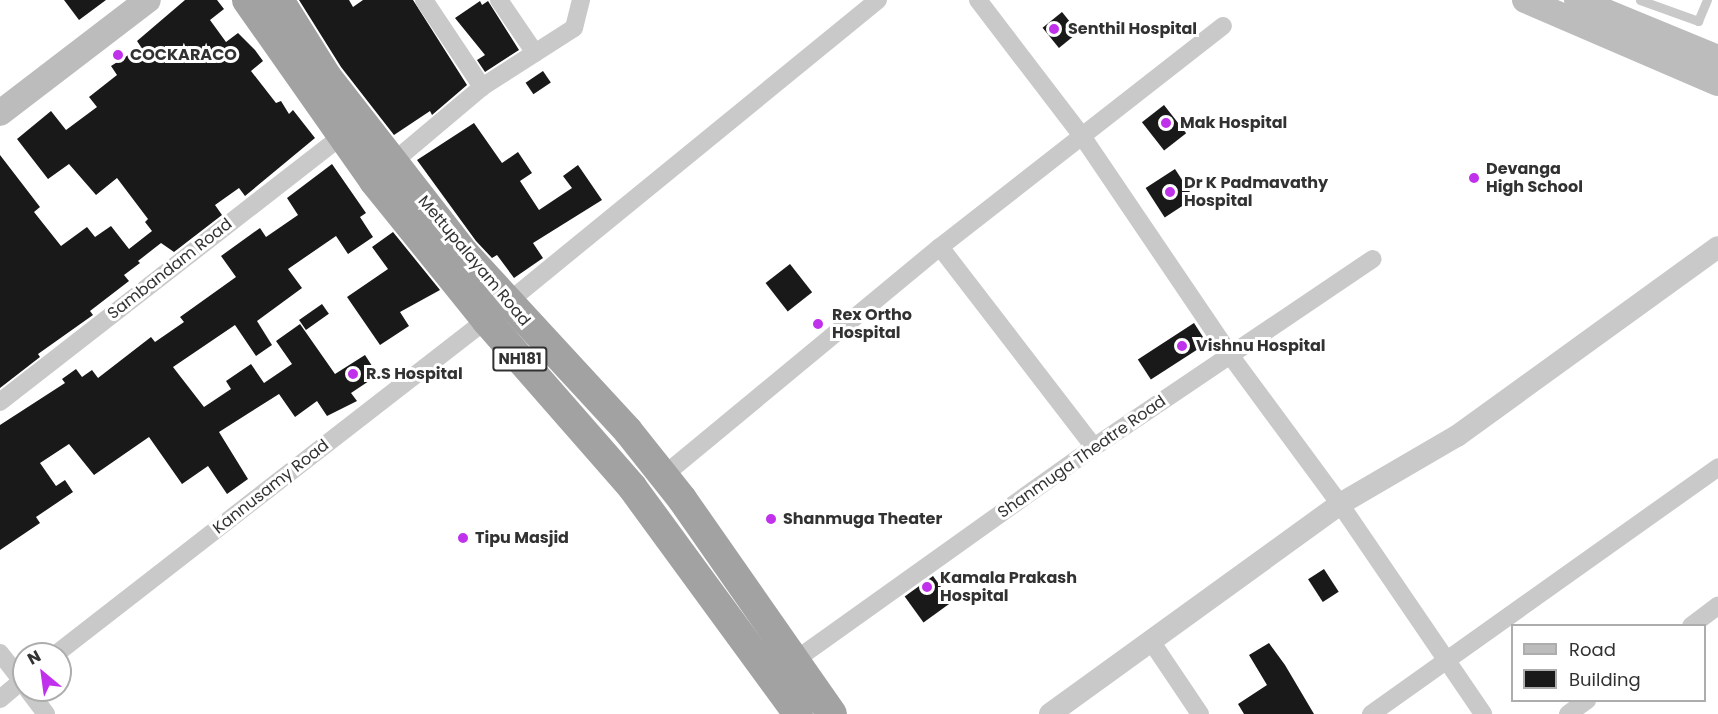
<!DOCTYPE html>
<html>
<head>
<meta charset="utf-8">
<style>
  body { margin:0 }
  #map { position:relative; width:1718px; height:714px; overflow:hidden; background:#fff; font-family:Poppins,sans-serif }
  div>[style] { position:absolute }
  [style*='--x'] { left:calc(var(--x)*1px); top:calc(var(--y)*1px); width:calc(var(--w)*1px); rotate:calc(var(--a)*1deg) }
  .building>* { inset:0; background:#191919; transform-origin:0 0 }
  .service>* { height:9px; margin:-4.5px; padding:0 4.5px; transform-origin:4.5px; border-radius:4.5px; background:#c9c9c9 }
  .minor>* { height:18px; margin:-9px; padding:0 9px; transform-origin:9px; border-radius:9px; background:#c9c9c9 }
  .tertiary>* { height:22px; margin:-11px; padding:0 11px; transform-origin:11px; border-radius:11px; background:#c9c9c9 }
  .secondary>* { height:26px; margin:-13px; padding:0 13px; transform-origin:13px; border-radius:13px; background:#bcbcbc }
  .trunk>* { height:30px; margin:-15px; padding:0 15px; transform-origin:15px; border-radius:15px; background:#a2a2a2 }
  .dots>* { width:16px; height:16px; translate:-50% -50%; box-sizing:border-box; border:3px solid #fff; border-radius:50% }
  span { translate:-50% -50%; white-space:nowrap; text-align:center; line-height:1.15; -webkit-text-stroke:6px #fff; paint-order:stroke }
  .shield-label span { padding:2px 4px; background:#fff; border:2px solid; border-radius:4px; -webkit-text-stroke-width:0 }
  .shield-label { font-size:15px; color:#323232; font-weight:700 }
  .poi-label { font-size:16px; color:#323232; font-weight:700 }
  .left { translate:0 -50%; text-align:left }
  .street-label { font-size:16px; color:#323232 }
  .legend { position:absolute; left:1511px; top:624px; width:195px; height:78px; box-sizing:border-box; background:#fff; border:2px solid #adadad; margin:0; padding:8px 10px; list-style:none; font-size:18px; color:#323232 }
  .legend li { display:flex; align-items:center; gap:12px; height:30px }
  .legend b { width:30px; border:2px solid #adadad }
  .north { position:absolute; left:12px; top:642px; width:60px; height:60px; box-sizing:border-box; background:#fff; border:2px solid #adadad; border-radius:50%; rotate:331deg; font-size:16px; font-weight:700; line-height:24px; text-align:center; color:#323232 }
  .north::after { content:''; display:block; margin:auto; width:21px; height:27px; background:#c031eb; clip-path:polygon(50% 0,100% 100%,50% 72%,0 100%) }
</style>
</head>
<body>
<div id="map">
  <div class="building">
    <i style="clip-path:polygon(64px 0,106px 0,79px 20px)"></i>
    <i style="clip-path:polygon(185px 0,217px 0,224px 9px,210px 20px,226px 42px,238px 33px,255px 50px,263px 61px,251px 71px,276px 103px,281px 101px,289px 114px,293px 110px,315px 138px,245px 196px,239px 188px,215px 205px,222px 215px,174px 252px,161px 243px,138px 261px,140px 263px,124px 275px,129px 281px,90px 311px,93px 315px,38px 354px,40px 357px,0 388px,0 155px,40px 207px,34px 212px,61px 246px,87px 227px,95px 237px,111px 226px,129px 249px,152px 231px,145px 222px,148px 219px,117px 178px,96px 195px,69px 164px,48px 179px,17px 139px,51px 111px,66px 130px,97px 107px,89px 97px,117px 75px,111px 66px,141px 47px,137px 41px)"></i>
    <i style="clip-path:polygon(299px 0,349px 0,353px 7px,363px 0,413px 0,467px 85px,432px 115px,430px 111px,394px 135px,341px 67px)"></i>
    <i style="clip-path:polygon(480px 1px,482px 5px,488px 1px,519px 50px,485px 72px,477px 60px,485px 55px,455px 18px)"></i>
    <i style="left:1062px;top:12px;width:26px;height:25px;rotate:51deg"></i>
    <i style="left:543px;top:71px;width:14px;height:21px;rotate:56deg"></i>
    <i style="left:1164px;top:105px;width:36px;height:28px;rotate:52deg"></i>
    <i style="clip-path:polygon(474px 123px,502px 163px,518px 152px,532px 173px,520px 181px,539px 210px,572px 188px,563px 176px,578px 165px,602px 200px,533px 243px,543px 258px,514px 278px,497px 255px,492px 258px,476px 241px,417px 160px)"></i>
    <i style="clip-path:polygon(332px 164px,366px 213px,360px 217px,373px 237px,348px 254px,336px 236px,288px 269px,302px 288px,257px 321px,272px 345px,256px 356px,235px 325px,173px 367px,204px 407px,231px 389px,226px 381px,251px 364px,264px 383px,292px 364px,276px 341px,300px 324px,335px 374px,365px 355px,378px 375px,351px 393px,357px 401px,327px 416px,317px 401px,295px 417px,279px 394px,219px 432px,248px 479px,227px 494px,208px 466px,182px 484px,149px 437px,94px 475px,69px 444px,40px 463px,56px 486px,65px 480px,73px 492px,36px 517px,40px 523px,0 550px,0 425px,65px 383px,62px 379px,76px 369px,82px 377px,92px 370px,98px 378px,151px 337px,155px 342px,184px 322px,180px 317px,236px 277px,221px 256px,260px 228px,266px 237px,298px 215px,287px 198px)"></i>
    <i style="left:1175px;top:169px;width:35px;height:35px;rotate:57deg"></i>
    <i style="clip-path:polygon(393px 232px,440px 290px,400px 312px,409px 326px,380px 345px,347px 297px,388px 269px,372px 247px)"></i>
    <i style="left:790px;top:264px;width:36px;height:31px;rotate:52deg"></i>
    <i style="left:322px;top:304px;width:12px;height:28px;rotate:55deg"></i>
    <i style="left:1194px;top:323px;width:24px;height:67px;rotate:57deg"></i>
    <i style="left:1324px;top:569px;width:27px;height:19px;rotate:57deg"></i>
    <i style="left:933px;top:576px;width:32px;height:35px;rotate:54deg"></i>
    <i style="clip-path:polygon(1269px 643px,1285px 665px,1314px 714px,1244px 714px,1238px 704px,1267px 685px,1249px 655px)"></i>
  </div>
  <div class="service">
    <i style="--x:1640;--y:0;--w:62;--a:19.9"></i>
    <i style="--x:1698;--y:21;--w:23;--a:-67"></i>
  </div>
  <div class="minor">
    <i style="--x:424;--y:0;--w:105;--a:56.3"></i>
    <i style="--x:499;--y:0;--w:64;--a:55.8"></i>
    <i style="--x:978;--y:0;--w:171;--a:52.6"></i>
    <i style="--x:1082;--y:136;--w:264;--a:55.9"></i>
    <i style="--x:1230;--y:355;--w:185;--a:53.6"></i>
    <i style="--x:1340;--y:504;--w:254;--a:55.7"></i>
    <i style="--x:393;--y:162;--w:116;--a:-40.1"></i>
    <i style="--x:482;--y:87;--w:109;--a:-32.7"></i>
    <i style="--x:574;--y:28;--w:29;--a:-76"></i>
    <i style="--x:940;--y:247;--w:252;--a:52.4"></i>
    <i style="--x:0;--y:402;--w:431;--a:-37.9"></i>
    <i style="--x:663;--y:476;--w:359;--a:-39.6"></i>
    <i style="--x:940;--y:247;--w:359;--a:-38"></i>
    <i style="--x:1691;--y:626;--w:34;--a:-37"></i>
    <i style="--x:1151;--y:641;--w:88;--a:56.1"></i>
    <i style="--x:0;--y:653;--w:39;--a:52"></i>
    <i style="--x:56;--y:654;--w:544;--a:-37.84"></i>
    <i style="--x:486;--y:320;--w:506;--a:-39.23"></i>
    <i style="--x:794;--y:661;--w:369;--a:-35.5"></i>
    <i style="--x:1094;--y:447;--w:336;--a:-34"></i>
    <i style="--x:28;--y:690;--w:30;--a:53"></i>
    <i style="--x:0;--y:699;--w:31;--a:-40"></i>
    <i style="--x:1371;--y:714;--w:426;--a:-35.4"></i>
    <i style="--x:1568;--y:714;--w:24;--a:-36"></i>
  </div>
  <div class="tertiary">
    <i style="--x:1050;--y:714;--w:358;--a:-35.9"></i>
    <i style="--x:1340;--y:504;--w:135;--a:-30.2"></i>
    <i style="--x:1457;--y:436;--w:322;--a:-35.9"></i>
  </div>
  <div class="secondary">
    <i style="--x:1525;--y:0;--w:210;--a:23.3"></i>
    <i style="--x:1577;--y:0;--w:152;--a:22.4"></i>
    <i style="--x:0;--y:113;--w:186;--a:-37.4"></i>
  </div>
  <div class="trunk">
    <i style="--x:247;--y:0;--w:221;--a:54.9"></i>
    <i style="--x:374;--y:181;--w:179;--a:51.1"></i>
    <i style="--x:486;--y:320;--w:222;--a:48.8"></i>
    <i style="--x:632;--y:487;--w:281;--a:53.8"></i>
    <i style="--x:279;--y:0;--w:91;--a:58.1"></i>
    <i style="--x:327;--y:77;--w:222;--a:52.1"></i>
    <i style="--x:463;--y:252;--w:243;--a:47.3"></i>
    <i style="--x:628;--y:431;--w:87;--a:51.5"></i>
    <i style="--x:682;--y:499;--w:262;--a:55.1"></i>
  </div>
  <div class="dots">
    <i style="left:1054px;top:29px;background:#c031eb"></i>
    <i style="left:118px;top:55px;background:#c031eb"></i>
    <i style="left:1166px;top:123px;background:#c031eb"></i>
    <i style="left:1474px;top:178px;background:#c031eb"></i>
    <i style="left:1170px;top:192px;background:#c031eb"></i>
    <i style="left:818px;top:324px;background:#c031eb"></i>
    <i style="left:1182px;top:346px;background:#c031eb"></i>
    <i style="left:353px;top:374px;background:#c031eb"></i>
    <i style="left:771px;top:519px;background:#c031eb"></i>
    <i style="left:463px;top:538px;background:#c031eb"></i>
    <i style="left:927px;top:587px;background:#c031eb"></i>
  </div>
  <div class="shield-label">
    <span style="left:520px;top:359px">NH181</span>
  </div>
  <div class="poi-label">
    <span class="left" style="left:1068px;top:29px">Senthil Hospital</span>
    <span class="left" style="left:130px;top:55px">COCKARACO</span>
    <span class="left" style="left:1180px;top:123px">Mak Hospital</span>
    <span class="left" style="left:1486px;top:178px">Devanga<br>High School</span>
    <span class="left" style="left:1184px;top:192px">Dr K Padmavathy<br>Hospital</span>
    <span class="left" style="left:832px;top:324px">Rex Ortho<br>Hospital</span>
    <span class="left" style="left:1196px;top:346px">Vishnu Hospital</span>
    <span class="left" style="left:366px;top:374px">R.S Hospital</span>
    <span class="left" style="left:783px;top:519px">Shanmuga Theater</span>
    <span class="left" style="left:475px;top:538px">Tipu Masjid</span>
    <span class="left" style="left:940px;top:587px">Kamala Prakash<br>Hospital</span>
  </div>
  <div class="street-label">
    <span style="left:474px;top:261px;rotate:50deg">Mettupalayam Road</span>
    <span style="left:170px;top:269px;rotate:-38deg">Sambandam Road</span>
    <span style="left:1082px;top:457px;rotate:-35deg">Shanmuga Theatre Road</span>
    <span style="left:271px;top:487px;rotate:-38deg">Kannusamy Road</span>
  </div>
  <ul class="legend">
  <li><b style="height:8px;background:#bcbcbc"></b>Road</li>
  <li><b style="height:16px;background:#191919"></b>Building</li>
  </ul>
  <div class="north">N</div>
</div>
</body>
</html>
